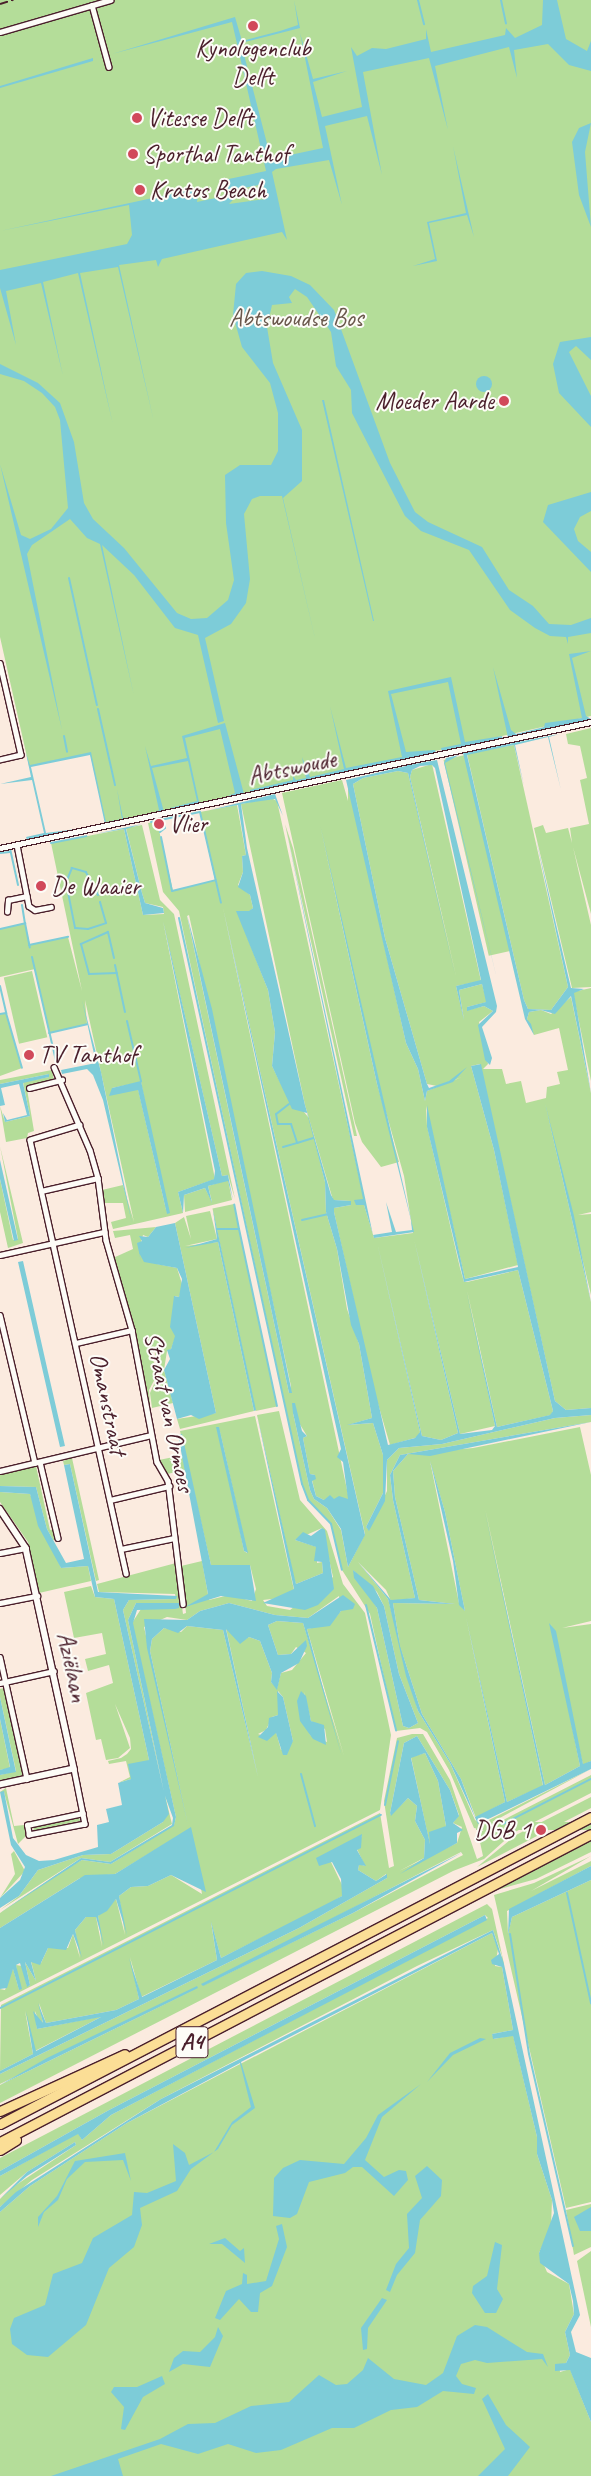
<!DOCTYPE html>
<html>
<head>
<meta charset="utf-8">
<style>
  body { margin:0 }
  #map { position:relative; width:591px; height:2476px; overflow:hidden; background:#fbebdf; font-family:Caveat,sans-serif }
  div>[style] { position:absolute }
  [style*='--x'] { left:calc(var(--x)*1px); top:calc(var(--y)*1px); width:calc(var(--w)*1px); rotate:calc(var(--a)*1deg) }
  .green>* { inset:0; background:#b4dd99; transform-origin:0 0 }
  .water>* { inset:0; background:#7dccd8 }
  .round { border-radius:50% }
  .stream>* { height:2px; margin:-1px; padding:0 1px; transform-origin:1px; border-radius:1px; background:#7dccd8 }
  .roads { filter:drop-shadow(1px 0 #4a1f2b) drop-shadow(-1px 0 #4a1f2b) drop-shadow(0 1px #4a1f2b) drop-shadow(0 -1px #4a1f2b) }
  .minor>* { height:4.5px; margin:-2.25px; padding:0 2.25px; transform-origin:2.25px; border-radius:2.25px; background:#fdfcf7 }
  .tertiary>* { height:5.5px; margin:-2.75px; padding:0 2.75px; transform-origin:2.75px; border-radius:2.75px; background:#fdfcf7 }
  .motorway>* { height:9px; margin:-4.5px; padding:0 4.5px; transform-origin:4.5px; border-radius:4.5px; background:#fbde96 }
  .rail>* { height:2px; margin-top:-1px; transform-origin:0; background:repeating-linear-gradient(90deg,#4a1f2b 0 8px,transparent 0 12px) }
  .dots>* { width:14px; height:14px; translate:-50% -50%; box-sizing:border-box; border:2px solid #fdfcf7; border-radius:50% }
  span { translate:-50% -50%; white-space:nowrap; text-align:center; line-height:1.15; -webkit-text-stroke:4px #fdfcf7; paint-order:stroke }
  .shield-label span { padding:1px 4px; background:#fdfcf7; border:1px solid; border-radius:4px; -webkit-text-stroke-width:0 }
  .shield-label { font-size:24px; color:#4a1f2b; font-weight:700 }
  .poi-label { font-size:25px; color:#4a1f2b }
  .left { translate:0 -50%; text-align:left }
  .right { translate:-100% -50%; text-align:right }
  .park-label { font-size:25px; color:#6a584c }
  .street-label { font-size:25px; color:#4a1f2b }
</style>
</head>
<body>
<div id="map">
  <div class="green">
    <i style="clip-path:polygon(0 0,591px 0,591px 716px,106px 825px,90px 753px,29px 766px,0 637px)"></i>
    <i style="clip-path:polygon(591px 728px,591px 914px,573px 847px,591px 925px,591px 987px,572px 988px,534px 828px,543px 825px,546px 833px,568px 828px,572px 843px,570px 828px,589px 824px,580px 780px,587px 778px,580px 746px,568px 744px,566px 734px)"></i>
    <i style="clip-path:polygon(514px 745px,568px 987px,551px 1010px,528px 1009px,524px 1000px,467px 754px)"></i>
    <i style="left:465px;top:755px;width:201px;height:22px;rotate:77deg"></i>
    <i style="clip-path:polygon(432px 764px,481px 981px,456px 986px,464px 1020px,459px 990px,482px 984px,487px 1002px,467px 1007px,468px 1010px,484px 1006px,493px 1011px,479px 1022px,488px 1064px,483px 1069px,502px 1069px,506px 1084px,521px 1081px,526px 1103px,546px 1098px,547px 1087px,560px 1084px,557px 1072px,568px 1070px,559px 1028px,534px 1035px,527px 1019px,529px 1012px,541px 1010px,551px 1014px,571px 997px,591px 1093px,591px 1212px,578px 1215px,591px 1214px,591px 1295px,545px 1103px,591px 1302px,591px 1408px,566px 1410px,555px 1401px,480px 1064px,471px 1066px,494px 1150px,518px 1265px,465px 1279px,426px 1106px,427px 1126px,460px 1268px,464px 1282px,467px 1282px,518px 1270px,553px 1411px,551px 1415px,497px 1427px,467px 1290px,495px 1426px,460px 1434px,414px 1239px,458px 1433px,441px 1440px,422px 1436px,377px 1242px,420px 1432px,418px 1437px,390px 1445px,374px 1390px,334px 1212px,334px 1208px,351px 1205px,351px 1201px,333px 1200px,305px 1105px,241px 804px,271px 798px,277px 801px,364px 1200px,355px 1200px,364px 1205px,374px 1238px,413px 1233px,404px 1176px,380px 1091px,320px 825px,377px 1084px,399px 1162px,381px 1167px,362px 1142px,355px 1123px,282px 793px,342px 780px,348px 801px,348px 782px,406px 1043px,418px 1069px,425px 1101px,427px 1091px,462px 1077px,437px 1086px,427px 1084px,385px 938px,353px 784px,363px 778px,398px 771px,408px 773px,457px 980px,410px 777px,412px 770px)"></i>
    <i style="clip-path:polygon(evenodd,237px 805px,246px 855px,242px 856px,243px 872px,238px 885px,250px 895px,253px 908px,249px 912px,237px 911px,268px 990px,275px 1032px,272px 1066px,282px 1086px,309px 1118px,325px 1182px,326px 1212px,337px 1249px,347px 1309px,359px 1344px,372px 1418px,348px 1425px,373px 1423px,383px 1455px,383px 1493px,366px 1527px,369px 1530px,387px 1491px,387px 1460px,399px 1448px,442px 1444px,555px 1418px,591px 1415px,591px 1422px,400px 1455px,390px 1475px,393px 1500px,415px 1598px,391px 1601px,386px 1590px,358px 1562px,388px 1599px,418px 1711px,450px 1763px,475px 1820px,481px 1824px,591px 1769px,479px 1829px,474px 1828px,449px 1770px,427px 1732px,420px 1728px,396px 1731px,370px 1614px,342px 1570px,331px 1524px,308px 1500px,302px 1484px,179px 911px,163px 892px,148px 823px,163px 820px,165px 828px,159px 830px,173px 891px,215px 880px,200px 812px,237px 805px,223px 908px,365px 1534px,348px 1567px,341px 1530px,327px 1508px,314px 1499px,310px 1490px,293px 1413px,307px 1436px,303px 1438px,310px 1474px,315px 1475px,312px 1480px,316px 1496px,324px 1500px,349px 1499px,223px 908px,237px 805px,189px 915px,291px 1386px,289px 1393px,187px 916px,189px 915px,237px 805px,353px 1570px,377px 1592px,384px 1606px,399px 1674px,418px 1723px,409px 1728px,403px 1726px,377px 1608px,353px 1570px)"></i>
    <i style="clip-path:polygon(285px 824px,293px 848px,357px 1136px,354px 1136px)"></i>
    <i style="clip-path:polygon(evenodd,142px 825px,160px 900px,174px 914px,235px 1199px,228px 1175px,222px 1176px,163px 921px,215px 1179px,178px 1192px,183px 1213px,113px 1229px,111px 1222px,126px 1218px,123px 1203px,101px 1203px,102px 1190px,123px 1185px,134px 1222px,85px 1000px,87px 1024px,49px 1033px,35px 969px,0 977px,0 929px,25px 923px,30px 945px,68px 937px,82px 991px,51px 843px,124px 829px,143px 915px,164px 914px,163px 907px,145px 903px,142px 893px,126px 828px,142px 825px,141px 1082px,167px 1214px,138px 1089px,112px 1088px,141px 1082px)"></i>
    <i style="left:32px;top:971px;width:68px;height:29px;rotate:77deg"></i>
    <i style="clip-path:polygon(591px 988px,591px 1081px,573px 992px)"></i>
    <i style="clip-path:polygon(6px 1013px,22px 1068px,0 1076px,0 1014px)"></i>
    <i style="clip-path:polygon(52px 1070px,54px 1081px,27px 1089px,34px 1131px,28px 1133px,27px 1138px,6px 1142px,0 1106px,5px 1122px,30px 1116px,23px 1082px,49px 1077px,49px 1074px,0 1084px,0 1080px)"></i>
    <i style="clip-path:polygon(0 1146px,23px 1243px,8px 1248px,0 1212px,0 1179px,13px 1240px,18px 1239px)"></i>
    <i style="clip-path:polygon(228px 1180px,232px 1200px,185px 1212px,184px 1195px,205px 1188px,212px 1202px,208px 1186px)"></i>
    <i style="left:234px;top:1204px;width:207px;height:22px;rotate:78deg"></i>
    <i style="clip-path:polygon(210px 1211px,217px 1239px,185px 1246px,218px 1242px,254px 1411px,180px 1429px,177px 1419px,216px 1413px,175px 1223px,184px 1217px,191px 1239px,186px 1216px)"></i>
    <i style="clip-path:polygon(156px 1227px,148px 1237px,143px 1235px,141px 1242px,157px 1264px,177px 1268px,183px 1287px,179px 1297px,175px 1296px,176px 1336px,171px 1349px,167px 1351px,164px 1370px,173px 1403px,152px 1408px,150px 1393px,158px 1375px,154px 1346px,152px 1355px,157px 1375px,149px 1390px,150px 1405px,146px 1406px,134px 1330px,113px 1258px,133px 1249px,130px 1235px,115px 1238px,113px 1231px)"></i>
    <i style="clip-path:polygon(evenodd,279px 1411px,300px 1500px,327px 1531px,343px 1584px,365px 1613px,391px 1735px,380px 1810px,0 2002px,0 1989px,5px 1990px,13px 1968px,19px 1990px,16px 1965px,22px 1966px,27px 1986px,30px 1985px,25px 1962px,36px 1981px,31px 1961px,41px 1963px,48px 1948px,68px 1948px,73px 1934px,80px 1958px,75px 1930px,86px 1917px,96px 1917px,102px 1947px,98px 1916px,116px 1899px,125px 1935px,119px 1896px,131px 1887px,148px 1886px,171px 1875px,202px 1894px,190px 1829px,115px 1874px,80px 1878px,0 1928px,0 1913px,56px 1875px,82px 1860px,111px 1864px,174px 1825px,176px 1817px,132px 1623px,141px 1609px,136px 1603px,128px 1620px,164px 1792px,123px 1610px,129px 1600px,176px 1599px,175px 1594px,99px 1592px,97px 1584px,176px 1563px,183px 1614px,186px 1613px,181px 1566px,202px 1561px,209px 1600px,229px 1595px,252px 1601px,256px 1589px,250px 1565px,211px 1565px,180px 1431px,255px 1416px,294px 1590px,280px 1598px,263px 1600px,267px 1606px,290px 1610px,333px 1577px,322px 1528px,295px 1540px,317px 1547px,317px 1563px,322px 1562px,323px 1573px,296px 1584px,294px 1578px,257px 1415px,279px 1411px,219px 1427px,247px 1552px,247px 1553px,244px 1551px,219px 1427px,279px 1411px,339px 1596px,341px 1611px,330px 1624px,307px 1629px,344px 1756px,303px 1623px,277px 1621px,268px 1625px,278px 1655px,291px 1654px,296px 1647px,306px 1653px,292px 1670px,281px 1673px,277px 1688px,271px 1682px,272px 1673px,260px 1641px,249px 1637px,240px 1642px,226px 1628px,258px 1777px,223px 1630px,187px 1626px,181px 1632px,164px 1628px,152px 1639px,150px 1651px,188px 1825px,144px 1627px,167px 1617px,187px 1620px,200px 1611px,229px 1603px,275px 1615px,308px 1618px,339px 1596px,279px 1411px,278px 1691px,283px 1697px,293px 1741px,281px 1750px,276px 1732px,270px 1738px,258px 1734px,266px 1730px,272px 1717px,278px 1715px,278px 1691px,279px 1411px,304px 1692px,311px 1721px,325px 1729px,327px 1742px,310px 1735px,304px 1692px)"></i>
    <i style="clip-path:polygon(evenodd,580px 1427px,591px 1475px,591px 1621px,562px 1628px,591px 1624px,591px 1761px,583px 1765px,551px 1623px,580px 1766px,545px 1785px,485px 1508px,543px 1786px,507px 1802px,466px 1617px,505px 1802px,476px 1818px,461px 1779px,422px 1714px,400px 1646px,393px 1603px,455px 1604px,419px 1600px,395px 1497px,393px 1471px,408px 1454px,473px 1448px,580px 1427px,430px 1461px,445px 1512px,465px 1611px,459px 1603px,430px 1461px)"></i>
    <i style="clip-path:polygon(183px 1455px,186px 1470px,167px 1474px,159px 1460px)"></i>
    <i style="clip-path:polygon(72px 1458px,99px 1580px,96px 1581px,70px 1464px,64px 1465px,63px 1461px)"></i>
    <i style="clip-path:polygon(36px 1466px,50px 1530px,55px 1529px,57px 1539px,53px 1540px,47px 1529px,36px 1487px,0 1486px,0 1474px)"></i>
    <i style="clip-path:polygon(0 1492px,30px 1494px,61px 1568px,88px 1566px,91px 1581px,39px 1593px,28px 1542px,0 1502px)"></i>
    <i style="clip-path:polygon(91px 1586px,95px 1597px,114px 1599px,149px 1760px,131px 1779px,118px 1783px,130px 1777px,126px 1761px,109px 1764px,108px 1761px,121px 1758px,127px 1754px,131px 1749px,130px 1738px,115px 1704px,130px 1748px,118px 1758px,106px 1760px,101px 1739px,96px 1740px,86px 1693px,113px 1683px,109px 1665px,88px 1671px,85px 1659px,106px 1654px,102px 1633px,74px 1638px,64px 1592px)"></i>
    <i style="clip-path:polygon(4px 1688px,24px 1775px,0 1781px,0 1775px,16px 1771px,0 1697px,0 1689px)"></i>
    <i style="clip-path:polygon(0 1719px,10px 1768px,0 1770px)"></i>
    <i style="clip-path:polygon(evenodd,412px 1734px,423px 1734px,450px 1780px,477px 1859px,483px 1856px,478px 1833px,591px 1775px,591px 1793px,513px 1833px,484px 1859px,453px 1871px,0 2103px,0 2085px,198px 1988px,0 2084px,0 2074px,299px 1928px,387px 1878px,386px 1874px,376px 1881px,358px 1870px,359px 1864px,365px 1866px,357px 1849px,362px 1835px,331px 1862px,343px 1887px,342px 1896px,329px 1904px,221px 1958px,211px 1922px,217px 1960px,141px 1997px,130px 1957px,139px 1999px,116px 2010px,46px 2023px,39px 2003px,43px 2024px,40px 2024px,35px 2011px,37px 2029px,103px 2016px,35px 2051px,25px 2011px,33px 2054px,0 2071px,1px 2005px,380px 1813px,389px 1868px,394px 1866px,384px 1801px,397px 1738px,412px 1734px,417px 1736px,450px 1790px,459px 1815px,453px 1823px,462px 1827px,457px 1843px,399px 1871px,424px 1858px,425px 1840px,415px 1821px,417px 1806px,408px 1798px,391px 1815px,390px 1813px,404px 1743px,417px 1736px,412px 1734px,461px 1852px,463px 1855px,353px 1913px,202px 1986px,461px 1852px)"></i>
    <i style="clip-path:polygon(425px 1753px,438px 1781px,446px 1826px,430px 1845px,411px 1757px)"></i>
    <i style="clip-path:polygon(6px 1788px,14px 1826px,24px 1825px,26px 1836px,18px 1844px,4px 1792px,0 1792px)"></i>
    <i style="clip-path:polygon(165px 1796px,172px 1824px,110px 1862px,81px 1858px,0 1910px,19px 1896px,38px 1870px,83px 1855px,111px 1854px,163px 1822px)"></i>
    <i style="clip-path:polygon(591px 1797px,591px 1808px,477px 1867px,516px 1835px)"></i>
    <i style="clip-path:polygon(79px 1817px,80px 1821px,34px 1831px,33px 1826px)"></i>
    <i style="left:591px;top:1822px;width:8px;height:115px;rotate:90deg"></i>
    <i style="clip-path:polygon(591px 1840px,591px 1852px,536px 1879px,493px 1891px)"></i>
    <i style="clip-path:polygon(14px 1851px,25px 1871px,0 1898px,15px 1874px,11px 1854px)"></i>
    <i style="clip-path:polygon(591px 1856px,531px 1891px,591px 1861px,591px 1866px,507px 1911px,508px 1934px,512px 1917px,591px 1880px,591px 2202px,566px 2208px,494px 1895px,534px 1883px)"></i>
    <i style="clip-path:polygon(487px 1904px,492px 1909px,504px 1964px,497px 1963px,502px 1956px,493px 1930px,417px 1966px,161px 2099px,32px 2180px,0 2207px,0 2199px,13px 2187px,76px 2145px,75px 2142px,27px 2172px,0 2195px,0 2176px,78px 2133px,82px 2140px,111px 2115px,488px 1918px,485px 1915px,109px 2110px,0 2171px,0 2158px)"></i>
    <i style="clip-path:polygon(492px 1933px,498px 1949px,495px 1966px,502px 1967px,513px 2030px,492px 2034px,494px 2039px,513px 2035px,537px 2137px,537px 2154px,552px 2200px,551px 2227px,539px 2253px,547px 2272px,569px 2284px,574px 2314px,565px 2332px,570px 2355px,566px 2363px,559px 2365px,560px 2372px,570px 2369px,591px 2422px,591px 2476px,0 2476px,0 2212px,30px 2186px,127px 2123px)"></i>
    <i style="clip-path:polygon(591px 2204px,591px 2247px,574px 2255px,566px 2210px)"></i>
    <i style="clip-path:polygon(591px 2251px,591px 2327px,577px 2261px)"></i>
  </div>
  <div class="water">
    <i style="clip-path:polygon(evenodd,294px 0,300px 28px,241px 43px,271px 159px,323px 148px,300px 33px,313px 79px,347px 71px,313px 82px,322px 117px,362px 107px,351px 47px,357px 56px,372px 48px,386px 49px,426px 39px,426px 29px,431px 52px,505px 35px,506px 28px,515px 38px,542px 25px,543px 0,557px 0,566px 39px,587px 51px,591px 41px,591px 71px,569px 65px,548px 44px,514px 50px,517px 78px,509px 47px,435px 66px,448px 130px,429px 58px,363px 72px,382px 175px,367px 116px,325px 126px,342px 205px,329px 160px,276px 169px,272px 172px,287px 240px,282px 232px,162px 259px,158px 267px,156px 260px,119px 265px,154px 422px,118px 267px,80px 273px,113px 425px,78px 273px,43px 282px,63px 376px,41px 283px,6px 291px,16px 345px,0 288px,0 270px,127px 244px,132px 235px,129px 205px,0 231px,199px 188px,197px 202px,225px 196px,224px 180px,266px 171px,232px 22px,112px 54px,235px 17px,242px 41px,280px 31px,298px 25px,294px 0,263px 184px,266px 199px,229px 204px,244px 188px,263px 184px)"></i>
    <i style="clip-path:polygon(93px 58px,93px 61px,0 88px,0 86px)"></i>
    <i style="clip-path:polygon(591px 123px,585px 152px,591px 227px,579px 195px,572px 142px,579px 128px)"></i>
    <i style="clip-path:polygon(453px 146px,474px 237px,467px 215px,429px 223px,437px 261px,413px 266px,435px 259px,427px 222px,466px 213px)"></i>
    <i style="clip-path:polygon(262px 271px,291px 276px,310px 285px,334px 310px,390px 463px,415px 512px,428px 522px,482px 547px,509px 590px,533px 606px,549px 624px,571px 625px,591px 618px,591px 633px,568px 637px,568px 644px,566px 637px,550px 636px,535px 628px,510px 610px,469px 550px,421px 531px,405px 516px,352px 413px,351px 390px,336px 366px,331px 332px,307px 297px,295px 289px,289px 297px,292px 303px,272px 305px,267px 327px,273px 363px,302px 430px,302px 481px,283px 498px,317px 647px,282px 496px,260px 496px,252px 499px,244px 514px,250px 579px,246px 603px,231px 624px,205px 638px,224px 721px,218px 723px,198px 635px,175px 628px,134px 575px,102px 545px,134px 696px,100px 544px,87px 538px,70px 519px,32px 545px,27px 554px,62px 730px,0 464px,21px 535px,30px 539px,51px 529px,68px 508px,60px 420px,55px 407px,42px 393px,24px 381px,0 374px,0 364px,38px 383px,60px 403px,74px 442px,84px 503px,93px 519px,124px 548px,177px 613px,191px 619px,207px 618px,228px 600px,234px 580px,226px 523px,225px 475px,240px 465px,271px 465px,278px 451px,278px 413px,270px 383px,242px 347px,233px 315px,236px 284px,246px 273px)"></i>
    <i style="clip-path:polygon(591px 337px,591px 360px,576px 346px,569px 352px,591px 396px,591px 427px,559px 393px,553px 364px,560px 342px)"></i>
    <i class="round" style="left:476px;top:376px;width:16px;height:16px"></i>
    <i style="clip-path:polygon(322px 400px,324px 400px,374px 621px,373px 621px)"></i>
    <i style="clip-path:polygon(591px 492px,591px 511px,580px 517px,574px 529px,578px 541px,591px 552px,591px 572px,543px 522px,548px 505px)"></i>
    <i style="clip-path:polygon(591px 651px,572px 658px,586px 716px,591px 719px,508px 738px,493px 667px,511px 730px,516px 734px,544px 727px,545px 723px,582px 718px,569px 654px)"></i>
    <i style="clip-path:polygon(451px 677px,465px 742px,502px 736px,503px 739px,442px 752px,441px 748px,461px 744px,448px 682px,391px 694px,406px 752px,435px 750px,436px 753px,407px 760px,409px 765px,437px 760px,497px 1006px,496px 1012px,482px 1027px,492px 1058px,490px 1065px,485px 1060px,478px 1025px,493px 1011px,484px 1006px,467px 1011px,467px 1007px,486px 1002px,482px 984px,459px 990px,464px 1021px,456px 986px,481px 980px,435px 768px,432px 765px,420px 766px,412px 770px,410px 777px,456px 980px,408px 773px,398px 771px,363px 778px,353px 784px,385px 938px,427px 1084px,429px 1088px,449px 1081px,467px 1067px,453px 1082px,427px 1091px,425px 1101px,418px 1069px,406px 1043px,346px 780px,406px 766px,405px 760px,251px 794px,250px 790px,293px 780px,293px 776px,296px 780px,306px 778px,302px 757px,310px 777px,344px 769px,330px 706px,346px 768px,402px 757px,388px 691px)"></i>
    <i style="clip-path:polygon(225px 723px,244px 794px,217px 801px,235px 793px,220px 729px,185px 738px,199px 802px,210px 803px,171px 811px,170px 808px,197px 801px,188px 761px,152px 768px,164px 812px,150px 815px,159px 810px,145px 746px,151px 766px,187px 758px,182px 736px)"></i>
    <i style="clip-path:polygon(559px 734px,549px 737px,561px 790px,548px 737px,515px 745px,524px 786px,514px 745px,467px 755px,524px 1000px,528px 1009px,551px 1010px,568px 987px,536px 839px,571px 988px,584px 989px,574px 993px,591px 1093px,571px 996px,555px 1014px,541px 1010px,529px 1012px,527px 1019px,531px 1024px,534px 1035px,525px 1019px,463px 753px)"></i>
    <i style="clip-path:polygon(91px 752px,106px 822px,122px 819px,117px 789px,123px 818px,140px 817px,105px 824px,90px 755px,31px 767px,46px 833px,99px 826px,27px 840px,26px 837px,44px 833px,32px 780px,0 784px,31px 777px,26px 753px,30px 765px)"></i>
    <i style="clip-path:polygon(459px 755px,445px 763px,498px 983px,444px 763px,446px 758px)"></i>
    <i style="clip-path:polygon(275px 794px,283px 816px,275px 799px,241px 804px,247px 848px,305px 1105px,331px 1195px,334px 1200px,351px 1201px,351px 1205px,334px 1208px,334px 1212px,388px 1445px,415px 1438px,420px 1432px,377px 1242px,422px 1436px,441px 1440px,458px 1433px,414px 1239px,460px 1434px,492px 1430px,495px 1426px,466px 1290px,497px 1427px,550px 1415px,553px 1411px,518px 1270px,464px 1282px,427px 1127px,427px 1105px,465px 1279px,518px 1267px,494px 1150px,471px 1066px,481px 1064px,555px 1401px,566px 1410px,591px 1408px,591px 1415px,555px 1418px,442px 1444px,399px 1448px,387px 1460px,385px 1501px,369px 1531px,366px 1527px,383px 1493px,383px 1455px,373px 1423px,347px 1425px,372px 1418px,359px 1344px,351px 1325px,337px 1249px,326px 1212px,325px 1182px,307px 1113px,292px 1109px,272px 1066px,275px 1032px,268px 990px,236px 911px,249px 911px,253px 908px,250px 895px,238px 887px,243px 872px,242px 856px,246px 855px,238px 805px,210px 810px)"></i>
    <i style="clip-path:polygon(142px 824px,126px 829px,142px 893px,145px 903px,163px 908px,164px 913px,143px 915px,124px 829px,95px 834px)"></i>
    <i style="clip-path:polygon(285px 824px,373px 1235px,392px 1232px,386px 1202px,396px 1232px,412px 1230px,411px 1220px,377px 1084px,320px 824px,414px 1232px,374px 1238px,364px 1205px,356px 1205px,354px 1200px,363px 1199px)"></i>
    <i style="clip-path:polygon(223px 908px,365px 1535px,348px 1567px,341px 1529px,327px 1508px,314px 1499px,310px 1490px,293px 1413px,292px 1403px,295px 1403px,302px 1431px,307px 1436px,303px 1438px,310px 1474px,315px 1475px,316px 1479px,312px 1481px,316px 1496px,324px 1500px,330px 1495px,334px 1499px,339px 1496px,348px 1499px,343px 1462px,337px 1457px,341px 1449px,331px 1404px)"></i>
    <i style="clip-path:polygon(187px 915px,212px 1009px,292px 1393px,289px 1393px)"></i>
    <i style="clip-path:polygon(163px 920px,222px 1176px,228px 1175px,233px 1200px,228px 1181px,208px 1186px,212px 1203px,205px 1188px,184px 1195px,183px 1213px,178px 1192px,214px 1179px,215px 1171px)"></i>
    <i style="clip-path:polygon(82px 1000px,101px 1072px,132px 1223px,103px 1100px,93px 1075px,87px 1069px,62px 1074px,61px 1070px,96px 1063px)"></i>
    <i style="clip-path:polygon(49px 1074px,49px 1077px,23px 1083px,30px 1116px,5px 1122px,3px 1113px,7px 1120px,27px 1115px,19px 1084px,1px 1088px,5px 1105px,0 1106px,0 1084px)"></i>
    <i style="clip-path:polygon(141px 1081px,170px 1213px,167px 1214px,138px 1090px,109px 1096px,112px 1088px)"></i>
    <i style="clip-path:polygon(545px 1103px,574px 1216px,591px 1302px)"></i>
    <i style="clip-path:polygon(0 1160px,18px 1240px,14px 1241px,0 1179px)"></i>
    <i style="clip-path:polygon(213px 1210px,256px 1410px,254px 1411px,218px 1242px,185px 1248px,217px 1239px)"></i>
    <i style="clip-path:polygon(175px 1223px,216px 1413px,199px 1419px,191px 1415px,177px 1419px,164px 1370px,170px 1359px,167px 1350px,171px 1349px,175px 1336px,170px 1327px,174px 1296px,179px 1297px,182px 1279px,177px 1268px,144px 1262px,139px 1253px,142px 1266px,137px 1243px,142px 1241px,139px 1236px,148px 1237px,156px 1227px)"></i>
    <i style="clip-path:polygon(23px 1261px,48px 1372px,65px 1446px,60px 1447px,18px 1262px)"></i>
    <i style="clip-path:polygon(257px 1415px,296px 1584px,323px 1573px,322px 1562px,314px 1561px,316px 1547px,295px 1540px,303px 1532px,311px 1536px,322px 1528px,325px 1530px,334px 1589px,318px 1605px,305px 1610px,263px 1603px,294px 1589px)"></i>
    <i style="clip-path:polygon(591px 1422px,430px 1456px,408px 1454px,393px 1471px,395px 1497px,419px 1600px,455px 1604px,393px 1603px,400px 1646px,422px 1714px,461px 1779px,475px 1817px,505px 1802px,466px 1616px,507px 1802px,543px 1785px,484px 1508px,545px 1785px,580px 1766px,549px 1623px,556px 1631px,583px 1764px,591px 1761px,591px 1769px,478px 1824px,450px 1763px,418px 1711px,406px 1676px,388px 1599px,358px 1562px,391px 1600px,415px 1598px,393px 1500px,390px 1475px,400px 1455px)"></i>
    <i style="clip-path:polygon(216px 1427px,219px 1427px,248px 1553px,244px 1551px)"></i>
    <i style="clip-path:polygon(182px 1434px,211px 1565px,250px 1565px,256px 1601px,221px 1596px,185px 1607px,208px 1594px,178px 1435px)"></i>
    <i style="clip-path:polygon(430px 1460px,445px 1512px,465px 1611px,459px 1605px,453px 1561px)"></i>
    <i style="clip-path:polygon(70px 1464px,98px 1592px,177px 1596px,176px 1599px,129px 1600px,123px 1610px,164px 1792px,128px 1620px,136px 1603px,179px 1603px,179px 1608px,175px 1609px,137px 1610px,133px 1623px,176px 1817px,174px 1826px,111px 1864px,82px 1860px,0 1913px,81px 1858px,110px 1862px,172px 1825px,173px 1818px,165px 1796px,169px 1814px,163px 1822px,111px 1854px,83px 1855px,38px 1870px,19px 1896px,0 1908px,0 1898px,20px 1880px,25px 1867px,11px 1845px,0 1792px,4px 1791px,13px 1838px,26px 1855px,39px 1861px,54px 1860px,98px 1847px,97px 1825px,109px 1822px,106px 1809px,122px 1805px,118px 1783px,131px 1779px,128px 1764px,149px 1760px,114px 1599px,95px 1597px,88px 1566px,61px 1568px,38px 1526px,30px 1494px,0 1492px,0 1486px,36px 1487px,47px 1529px,66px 1563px,84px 1559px,64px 1465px)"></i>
    <i style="clip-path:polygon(353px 1570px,373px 1586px,384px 1606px,399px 1674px,418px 1723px,409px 1728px,403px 1726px,377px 1608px,354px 1578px)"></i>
    <i style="clip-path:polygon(343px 1595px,355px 1604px,353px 1609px,341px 1611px,330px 1626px,307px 1629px,342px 1757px,303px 1623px,277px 1621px,268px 1625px,278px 1655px,291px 1654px,306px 1640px,307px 1646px,299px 1663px,281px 1673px,277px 1690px,271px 1682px,272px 1673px,260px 1641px,249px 1637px,240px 1644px,226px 1629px,258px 1777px,223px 1630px,187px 1626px,178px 1633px,164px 1628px,152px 1639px,150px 1651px,188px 1825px,147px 1648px,144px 1619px,187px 1620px,200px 1611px,229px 1603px,275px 1615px,308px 1618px)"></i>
    <i style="clip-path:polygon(277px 1691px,283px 1697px,293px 1741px,287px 1755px,283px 1755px,276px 1733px,267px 1741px,258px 1737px,268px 1727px,269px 1718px,278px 1715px)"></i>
    <i style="clip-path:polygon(301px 1691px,306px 1696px,311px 1721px,324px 1725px,326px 1745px,313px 1739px,300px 1721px,297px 1701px)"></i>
    <i style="clip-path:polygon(0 1697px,16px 1772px,0 1775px,0 1770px,10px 1767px,0 1719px)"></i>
    <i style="clip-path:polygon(evenodd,417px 1736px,450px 1790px,459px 1816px,453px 1823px,463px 1830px,457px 1833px,457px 1843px,400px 1874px,424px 1858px,425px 1840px,415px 1821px,417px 1806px,408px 1798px,391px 1816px,390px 1813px,404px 1743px,417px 1736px,425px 1753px,438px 1781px,446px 1826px,429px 1832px,430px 1844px,411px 1758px,425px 1753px)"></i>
    <i style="clip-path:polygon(191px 1827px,206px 1892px,171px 1875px,148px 1886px,131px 1887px,119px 1896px,127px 1935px,116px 1899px,107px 1911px,98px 1916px,104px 1946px,96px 1917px,86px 1917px,75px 1930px,82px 1958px,73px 1934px,66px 1950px,48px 1948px,40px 1965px,31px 1962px,36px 1981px,25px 1962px,30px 1985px,27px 1987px,20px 1963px,16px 1965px,22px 1989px,19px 1990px,13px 1969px,7px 1988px,0 1989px,0 1928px,85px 1875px,115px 1874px)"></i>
    <i style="clip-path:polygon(362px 1834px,361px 1848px,357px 1850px,366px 1866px,359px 1865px,358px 1870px,376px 1881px,387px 1874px,387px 1878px,299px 1928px,0 2074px,0 2071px,33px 2054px,26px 2011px,36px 2051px,101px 2017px,37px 2029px,33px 2011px,43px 2023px,38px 2003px,46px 2023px,116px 2010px,139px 1999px,129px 1958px,142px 1997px,217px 1960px,211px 1921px,221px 1958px,342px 1896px,341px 1879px,332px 1862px,319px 1866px,316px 1858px)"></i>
    <i style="clip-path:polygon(463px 1852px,353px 1913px,203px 1986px,201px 1984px)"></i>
    <i style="clip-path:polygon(591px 1866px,591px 1880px,512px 1917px,508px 1935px,509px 1909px)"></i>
    <i style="clip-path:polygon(485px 1915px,487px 1920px,111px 2115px,82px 2140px,78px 2134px,0 2176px,0 2171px,109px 2110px)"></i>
    <i style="clip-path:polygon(493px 1930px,504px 1964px,580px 2315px,571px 2332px,576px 2352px,591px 2358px,591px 2422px,570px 2370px,555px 2371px,555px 2364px,566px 2363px,570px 2355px,565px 2332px,574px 2314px,573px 2301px,569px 2284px,540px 2263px,539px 2253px,554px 2213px,552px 2200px,537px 2154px,537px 2137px,513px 2036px,493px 2039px,492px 2034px,513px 2030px,502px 1967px,492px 1964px,491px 1960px,499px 1954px,492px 1933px,241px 2062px,255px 2108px,232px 2125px,218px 2149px,191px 2169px,177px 2191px,140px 2208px,142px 2225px,134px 2247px,109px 2268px,86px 2325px,48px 2357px,27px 2355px,12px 2344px,10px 2329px,14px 2318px,45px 2305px,53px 2274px,82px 2263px,93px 2238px,132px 2215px,134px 2192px,147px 2193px,176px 2181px,173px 2144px,185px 2153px,189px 2165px,214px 2152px,232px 2122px,251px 2107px,240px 2063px,127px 2123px,30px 2186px,0 2212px,0 2207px,16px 2192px,161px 2099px)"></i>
    <i style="clip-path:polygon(197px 1986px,198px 1988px,0 2085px,47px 2058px)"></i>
    <i style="clip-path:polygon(480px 2038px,486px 2039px,453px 2055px,427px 2082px,450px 2053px)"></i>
    <i style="clip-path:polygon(421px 2084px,382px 2117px,365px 2160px,384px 2177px,399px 2170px,406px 2171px,408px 2180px,394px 2196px,362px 2167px,353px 2167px,345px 2173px,309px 2182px,297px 2214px,290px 2218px,273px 2216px,274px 2178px,283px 2168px,300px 2160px,344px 2164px,366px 2138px,378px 2115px)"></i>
    <i style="clip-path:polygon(75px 2142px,76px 2145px,27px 2176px,0 2199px,27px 2172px)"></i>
    <i style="clip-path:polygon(125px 2153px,131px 2181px,123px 2160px,85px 2162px,67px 2179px,58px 2200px,44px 2212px,38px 2227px,38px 2217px,57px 2196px,75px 2161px)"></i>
    <i style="clip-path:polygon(427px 2166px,442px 2180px,441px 2196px,420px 2220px,415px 2253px,397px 2275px,390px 2292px,386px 2290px,396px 2264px,409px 2248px,407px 2214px,422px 2198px,415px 2176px)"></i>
    <i style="clip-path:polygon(591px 2207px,591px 2231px,580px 2231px,574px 2217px)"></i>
    <i style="clip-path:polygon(282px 2224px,287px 2247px,272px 2286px,260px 2293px,258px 2312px,251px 2312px,239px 2299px,220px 2320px,215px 2318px,226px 2291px,242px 2284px,243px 2273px,247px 2275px,247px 2284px,266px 2281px,279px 2239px,276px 2226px)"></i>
    <i style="clip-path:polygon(225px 2238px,240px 2251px,244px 2248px,245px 2263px,222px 2244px,209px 2244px)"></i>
    <i style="clip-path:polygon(495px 2242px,502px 2245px,497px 2289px,503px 2299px,496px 2313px,485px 2313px,472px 2293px,473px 2286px,487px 2276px)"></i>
    <i style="clip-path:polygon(382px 2298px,387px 2300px,368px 2328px,367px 2349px,363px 2350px,361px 2328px)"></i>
    <i style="clip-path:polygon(475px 2325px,487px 2327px,527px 2352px,543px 2354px,548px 2367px,542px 2359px,487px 2363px,475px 2360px,461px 2364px,456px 2376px,462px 2384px,476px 2388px,474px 2394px,443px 2391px,417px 2407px,391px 2410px,354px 2428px,332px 2428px,281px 2450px,256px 2453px,228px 2444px,198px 2454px,161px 2444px,118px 2459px,123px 2476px,51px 2476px,160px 2439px,188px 2424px,215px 2423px,251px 2406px,289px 2402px,319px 2375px,336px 2385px,347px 2384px,363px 2370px,368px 2358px,394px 2379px,426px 2385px,443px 2373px,457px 2336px)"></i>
    <i style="clip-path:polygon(218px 2327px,223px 2336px,210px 2367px,183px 2364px,169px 2372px,174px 2358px,183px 2351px,200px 2352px,215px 2337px)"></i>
    <i style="clip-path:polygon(162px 2376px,165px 2384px,143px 2397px,125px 2430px,121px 2429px,124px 2407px,111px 2392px,114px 2387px,137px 2387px)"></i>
    <i style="clip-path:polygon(488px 2394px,506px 2425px,530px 2447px,508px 2476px,478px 2476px,505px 2449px,482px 2399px)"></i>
  </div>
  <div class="stream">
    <i style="--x:418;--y:0;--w:25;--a:76"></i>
    <i style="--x:501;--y:0;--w:24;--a:78"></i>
    <i style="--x:69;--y:578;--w:130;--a:77.6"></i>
    <i style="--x:98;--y:709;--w:78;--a:77.4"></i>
    <i style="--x:64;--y:736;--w:16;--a:79"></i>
    <i style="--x:186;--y:815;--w:14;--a:-12"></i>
    <i style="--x:200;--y:812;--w:93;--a:77"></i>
    <i style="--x:151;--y:822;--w:30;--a:-12"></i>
    <i style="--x:160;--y:832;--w:6;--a:-39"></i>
    <i style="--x:165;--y:828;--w:8;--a:-104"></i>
    <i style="--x:161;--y:837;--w:55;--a:78.5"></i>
    <i style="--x:172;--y:891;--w:45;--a:-14"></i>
    <i style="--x:51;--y:843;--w:36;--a:-11"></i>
    <i style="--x:9;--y:844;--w:42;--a:77.6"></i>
    <i style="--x:0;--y:853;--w:10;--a:-6"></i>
    <i style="--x:98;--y:895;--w:26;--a:-118"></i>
    <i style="--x:86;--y:872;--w:15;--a:-164"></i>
    <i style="--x:72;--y:868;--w:15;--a:113"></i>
    <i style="--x:66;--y:882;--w:47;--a:78.9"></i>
    <i style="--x:75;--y:928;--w:13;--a:4"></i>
    <i style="--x:88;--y:929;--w:19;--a:-18"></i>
    <i style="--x:106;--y:923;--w:22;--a:-106"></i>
    <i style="--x:22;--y:905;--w:18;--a:81"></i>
    <i style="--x:179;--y:918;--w:579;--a:77.74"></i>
    <i style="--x:302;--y:1484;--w:17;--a:69"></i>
    <i style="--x:308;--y:1500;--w:33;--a:46"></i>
    <i style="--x:331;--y:1524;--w:47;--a:76.6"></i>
    <i style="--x:0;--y:929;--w:26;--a:-13"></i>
    <i style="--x:25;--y:923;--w:25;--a:79"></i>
    <i style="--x:29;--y:945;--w:40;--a:-12"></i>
    <i style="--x:32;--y:957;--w:107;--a:77"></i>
    <i style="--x:114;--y:958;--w:27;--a:-103"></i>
    <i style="--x:108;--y:932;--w:30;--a:156"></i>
    <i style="--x:81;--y:944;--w:31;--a:75"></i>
    <i style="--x:89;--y:974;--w:28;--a:-2"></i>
    <i style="--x:115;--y:965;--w:48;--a:78"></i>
    <i style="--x:0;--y:986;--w:28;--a:77"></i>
    <i style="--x:6;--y:1013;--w:6;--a:171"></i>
    <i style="--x:6;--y:1013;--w:57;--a:73.8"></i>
    <i style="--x:127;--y:1021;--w:62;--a:76.9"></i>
    <i style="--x:49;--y:1033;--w:39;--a:-13"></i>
    <i style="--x:289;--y:1104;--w:16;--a:142"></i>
    <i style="--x:276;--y:1114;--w:10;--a:79"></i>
    <i style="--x:278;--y:1124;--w:13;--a:0"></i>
    <i style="--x:291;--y:1124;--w:20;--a:72"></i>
    <i style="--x:297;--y:1143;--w:17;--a:-17"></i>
    <i style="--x:283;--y:1147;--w:15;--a:-16"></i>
    <i style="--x:302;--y:1220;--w:26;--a:-13"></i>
    <i style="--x:217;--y:1229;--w:22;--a:0"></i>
    <i style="--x:239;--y:1229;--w:25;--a:-101"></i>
    <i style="--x:239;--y:1229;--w:181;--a:77.9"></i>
    <i style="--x:366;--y:1605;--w:129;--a:76.5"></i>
    <i style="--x:301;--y:1774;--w:54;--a:74.9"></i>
    <i style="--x:385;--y:1805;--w:65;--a:-78.5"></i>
    <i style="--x:503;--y:1824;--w:99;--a:-27.1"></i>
    <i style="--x:567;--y:1893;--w:113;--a:77.7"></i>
    <i style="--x:510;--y:1934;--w:121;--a:81"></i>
    <i style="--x:529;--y:2054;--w:197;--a:77.1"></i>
    <i style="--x:0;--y:2008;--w:427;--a:-26.9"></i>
  </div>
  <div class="roads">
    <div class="minor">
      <i style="--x:92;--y:5;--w:64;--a:74.7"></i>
      <i style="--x:0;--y:32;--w:115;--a:-16.2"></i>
      <i style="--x:0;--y:663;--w:94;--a:77.1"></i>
      <i style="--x:21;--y:755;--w:22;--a:167"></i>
      <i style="--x:17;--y:845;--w:62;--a:78.9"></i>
      <i style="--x:29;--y:906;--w:7;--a:34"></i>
      <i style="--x:35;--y:910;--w:16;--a:-11"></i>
      <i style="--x:0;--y:848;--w:604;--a:-12.04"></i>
      <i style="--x:7;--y:912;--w:12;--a:-85"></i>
      <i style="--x:8;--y:900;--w:19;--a:-12"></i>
      <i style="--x:54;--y:1067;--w:90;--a:66.6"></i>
      <i style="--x:90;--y:1150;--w:29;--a:74"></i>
      <i style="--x:98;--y:1178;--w:63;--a:82.6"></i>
      <i style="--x:106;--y:1240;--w:94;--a:73.9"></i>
      <i style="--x:132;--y:1330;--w:134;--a:79.3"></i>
      <i style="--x:157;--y:1462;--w:22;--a:60"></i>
      <i style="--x:168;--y:1481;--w:124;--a:83"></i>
      <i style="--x:29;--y:1088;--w:34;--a:-14"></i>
      <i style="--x:80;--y:1125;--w:52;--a:163.3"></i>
      <i style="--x:30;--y:1140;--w:444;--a:77.5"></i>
      <i style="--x:41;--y:1191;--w:58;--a:-12.8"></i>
      <i style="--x:0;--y:1255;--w:107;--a:-12.5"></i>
      <i style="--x:0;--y:1315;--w:152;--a:76.7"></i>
      <i style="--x:76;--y:1343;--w:57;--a:-13.1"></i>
      <i style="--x:40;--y:1462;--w:78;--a:76.7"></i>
      <i style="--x:0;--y:1471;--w:155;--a:-13.4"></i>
      <i style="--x:110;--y:1500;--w:61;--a:-13.3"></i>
      <i style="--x:121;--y:1549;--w:54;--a:-11.7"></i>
      <i style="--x:0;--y:1553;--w:26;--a:-11"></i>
      <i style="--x:0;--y:1603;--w:38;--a:-11"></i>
      <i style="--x:0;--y:1657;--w:125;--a:77.5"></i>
      <i style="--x:0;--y:1683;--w:55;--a:-12.5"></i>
      <i style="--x:74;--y:1769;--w:56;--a:78.7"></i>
      <i style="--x:85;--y:1824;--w:57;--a:168.9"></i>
      <i style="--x:29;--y:1835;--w:10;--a:-101"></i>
      <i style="--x:27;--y:1825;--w:57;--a:-12.1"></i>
    </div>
    <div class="tertiary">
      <i style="--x:0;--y:1509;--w:47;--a:56.3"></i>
      <i style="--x:26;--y:1548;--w:226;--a:77.7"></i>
      <i style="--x:74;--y:1769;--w:76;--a:167.8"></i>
    </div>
    <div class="motorway">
      <i style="--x:0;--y:2111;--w:137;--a:-24.5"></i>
      <i style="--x:0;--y:2124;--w:666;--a:-27.45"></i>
      <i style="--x:0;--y:2142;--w:666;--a:-27.53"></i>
      <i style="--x:0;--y:2150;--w:19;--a:-32"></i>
    </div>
  </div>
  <div class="rail">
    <i style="--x:0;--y:4;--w:14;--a:-17"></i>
  </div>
  <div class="dots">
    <i style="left:253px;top:26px;background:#d1495b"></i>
    <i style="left:137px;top:118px;background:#d1495b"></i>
    <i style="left:133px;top:154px;background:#d1495b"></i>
    <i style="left:140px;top:190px;background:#d1495b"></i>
    <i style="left:504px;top:401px;background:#d1495b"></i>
    <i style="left:159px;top:824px;background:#d1495b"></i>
    <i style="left:41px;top:886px;background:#d1495b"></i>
    <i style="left:29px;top:1055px;background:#d1495b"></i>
    <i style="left:541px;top:1830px;background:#d1495b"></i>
  </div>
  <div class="shield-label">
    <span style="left:192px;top:2042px">A4</span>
  </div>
  <div class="poi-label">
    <span style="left:253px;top:63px">Kynologenclub<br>Delft</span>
    <span class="left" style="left:147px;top:118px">Vitesse Delft</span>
    <span class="left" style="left:143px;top:154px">Sporthal Tanthof</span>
    <span class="left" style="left:150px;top:190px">Kratos Beach</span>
    <span class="right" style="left:494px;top:401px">Moeder Aarde</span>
    <span class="left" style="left:169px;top:824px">Vlier</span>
    <span class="left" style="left:51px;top:886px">De Waaier</span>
    <span class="left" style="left:39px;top:1055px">TV Tanthof</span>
    <span class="right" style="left:531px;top:1830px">DGB 1</span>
  </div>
  <div class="park-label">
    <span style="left:296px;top:318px">Abtswoudse Bos</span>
  </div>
  <div class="street-label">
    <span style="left:292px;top:768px;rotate:-12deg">Abtswoude</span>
    <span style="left:108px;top:1404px;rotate:78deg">Omanstraat</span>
    <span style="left:169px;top:1412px;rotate:78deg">Straat van Ormoes</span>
    <span style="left:72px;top:1667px;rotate:78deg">Aziëlaan</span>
  </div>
</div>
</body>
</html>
